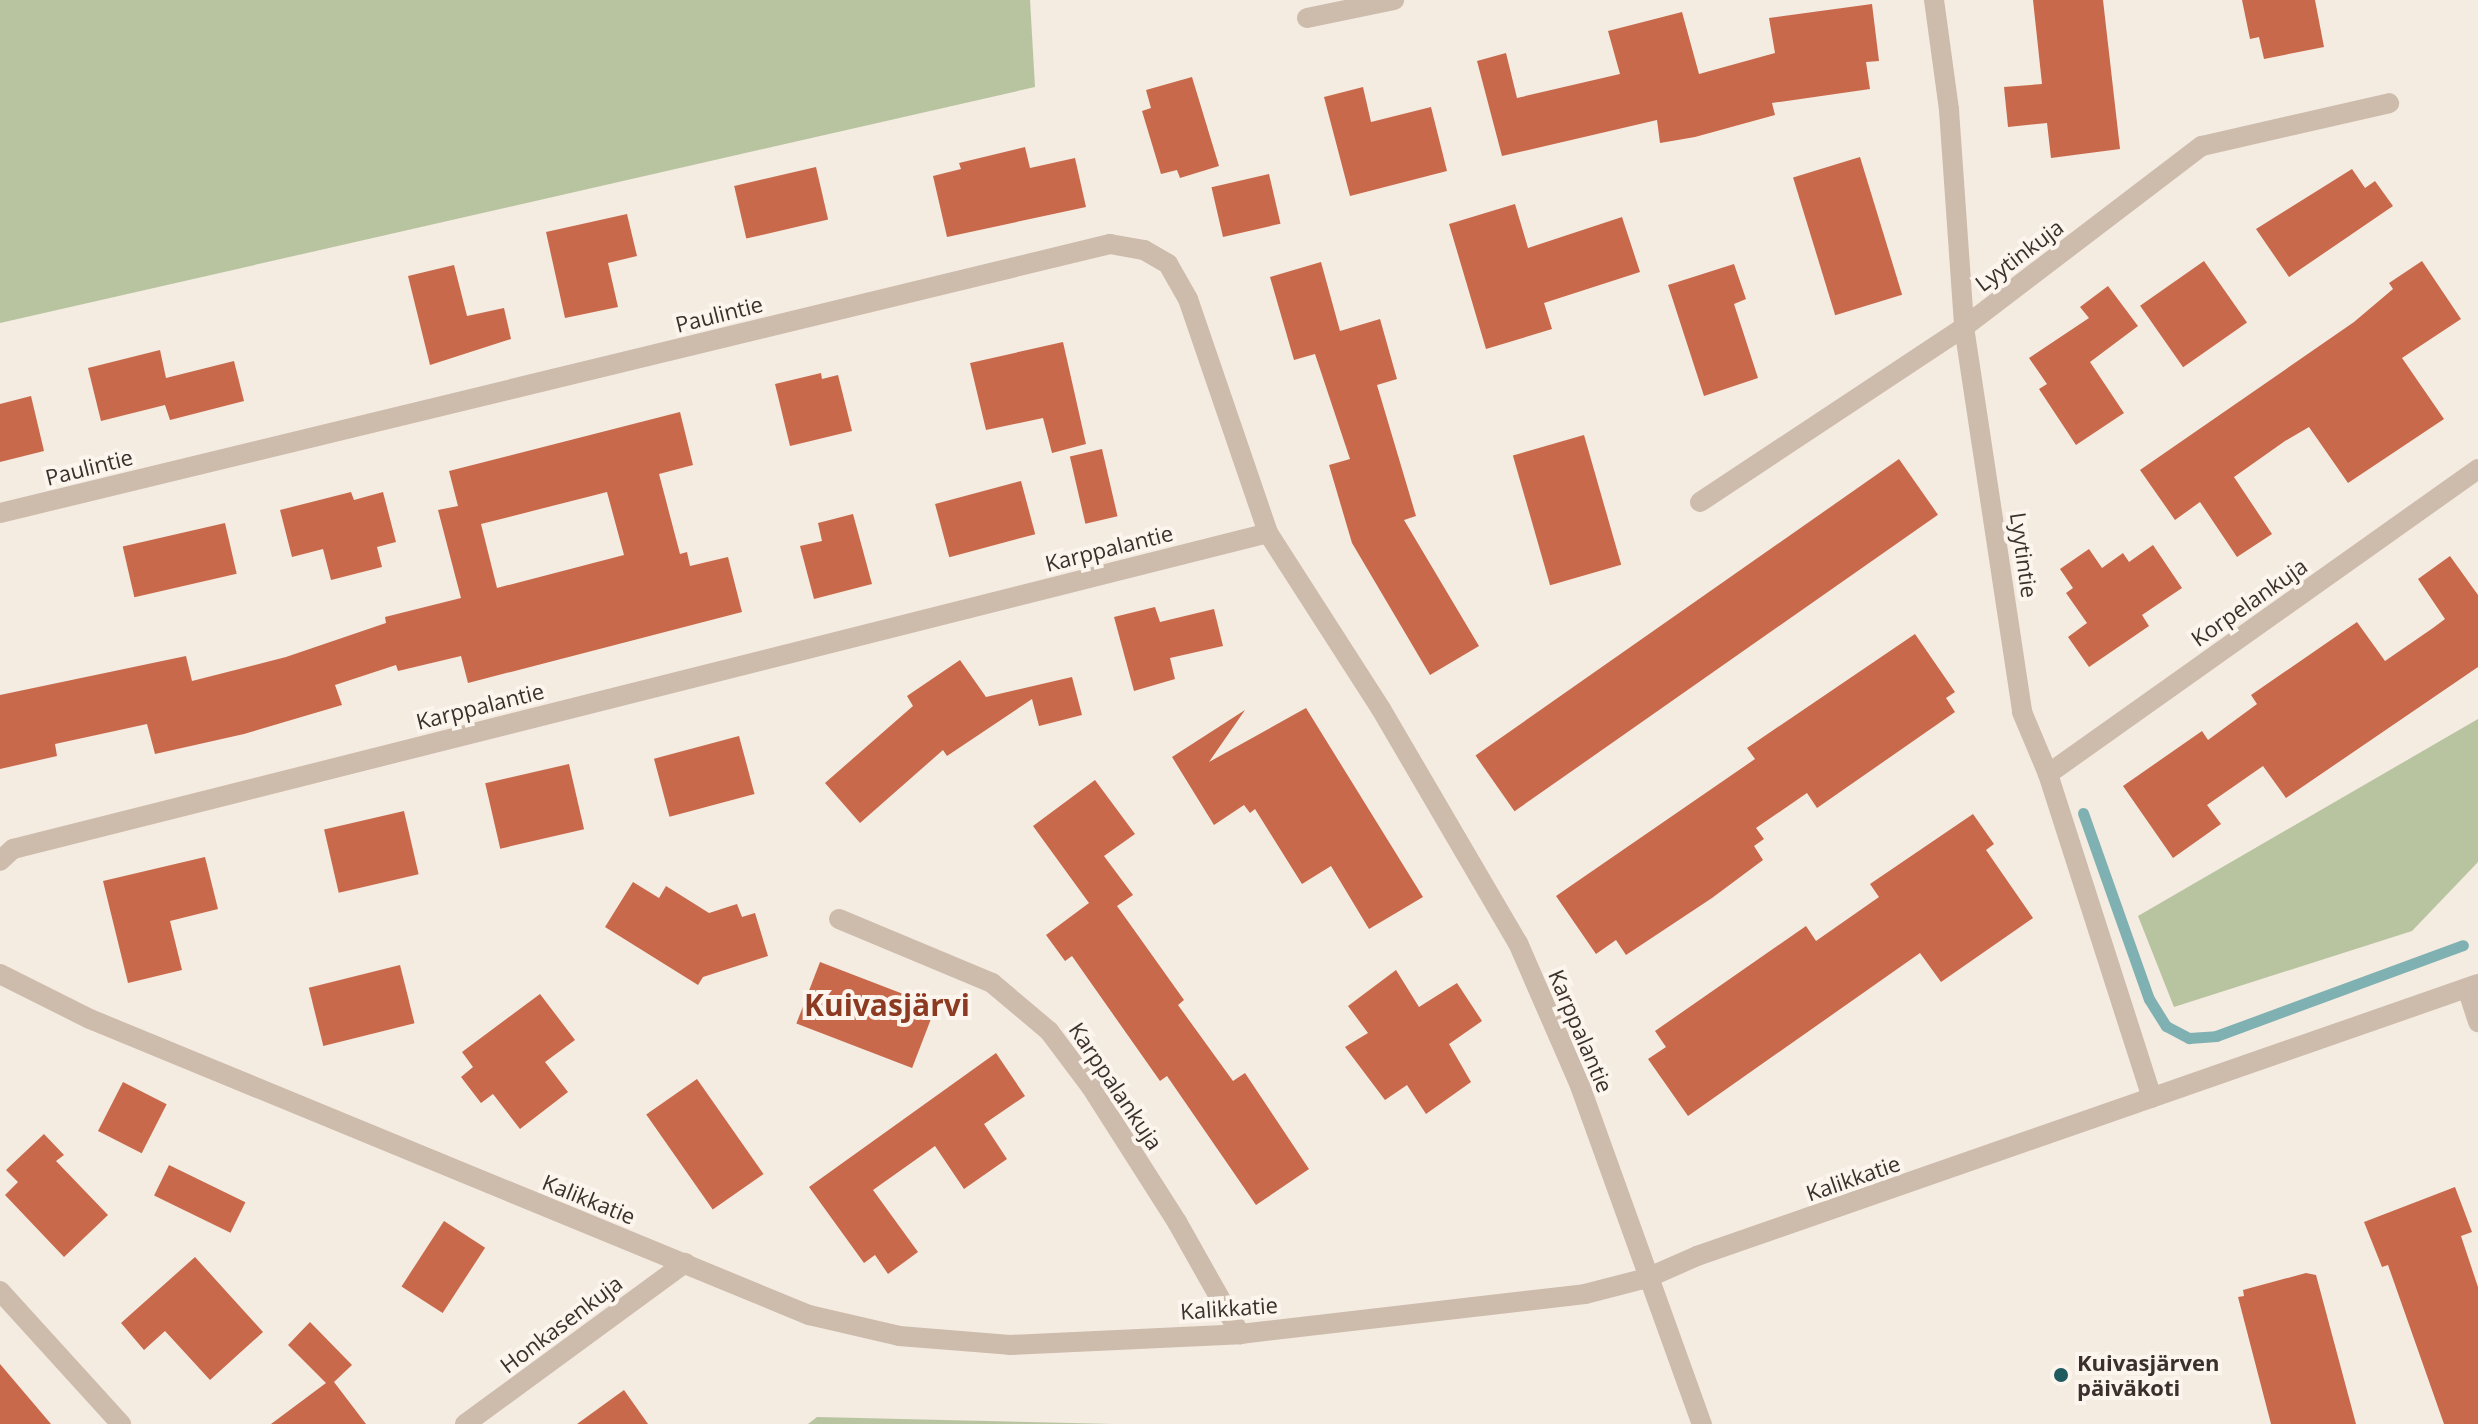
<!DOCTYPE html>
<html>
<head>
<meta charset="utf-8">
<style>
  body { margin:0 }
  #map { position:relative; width:2478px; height:1424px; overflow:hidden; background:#f4ebe1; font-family:"Open Sans",sans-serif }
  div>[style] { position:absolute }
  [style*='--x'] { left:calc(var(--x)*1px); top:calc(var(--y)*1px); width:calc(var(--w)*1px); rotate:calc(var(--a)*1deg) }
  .green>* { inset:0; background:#b8c4a0 }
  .stream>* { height:11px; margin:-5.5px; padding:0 5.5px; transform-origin:5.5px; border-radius:5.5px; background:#7fb0b2 }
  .building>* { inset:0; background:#c8694b; transform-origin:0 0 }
  .minor>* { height:20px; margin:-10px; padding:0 10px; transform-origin:10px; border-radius:10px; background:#cdbbac }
  .tertiary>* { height:20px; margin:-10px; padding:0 10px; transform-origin:10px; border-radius:10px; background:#cdbbac }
  .dots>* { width:22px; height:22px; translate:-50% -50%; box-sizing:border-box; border:4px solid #fbf5ee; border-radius:50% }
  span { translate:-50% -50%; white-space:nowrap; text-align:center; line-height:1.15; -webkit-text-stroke:8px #fbf5ee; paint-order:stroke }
  .street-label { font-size:22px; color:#3b302b }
  .poi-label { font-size:22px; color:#3b302b; font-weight:700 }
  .left { translate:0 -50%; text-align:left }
  .district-label { font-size:30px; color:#8c3b22; font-weight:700 }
</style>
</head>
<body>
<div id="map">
  <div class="green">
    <i style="clip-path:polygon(0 0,1030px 0,1035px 87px,0 323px)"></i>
    <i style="clip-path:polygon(2478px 719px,2478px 862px,2412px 931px,2174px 1007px,2138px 916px)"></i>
    <i style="clip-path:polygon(817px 1417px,1114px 1424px,808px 1424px)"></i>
  </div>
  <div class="stream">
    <i style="--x:2083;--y:813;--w:197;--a:70.5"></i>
    <i style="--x:2149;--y:999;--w:32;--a:58"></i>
    <i style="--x:2166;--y:1026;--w:26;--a:28"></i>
    <i style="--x:2189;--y:1038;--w:27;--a:-4"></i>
    <i style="--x:2216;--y:1036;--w:263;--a:-20.2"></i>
  </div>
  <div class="building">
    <i style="clip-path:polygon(2033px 0,2103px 0,2120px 149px,2051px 158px,2047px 123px,2008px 127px,2004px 87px,2042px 84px)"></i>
    <i style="clip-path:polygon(2242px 0,2315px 0,2324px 47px,2264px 59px,2259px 37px,2250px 39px)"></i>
    <i style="clip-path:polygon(1872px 4px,1879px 61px,1866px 62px,1870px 89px,1772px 103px,1775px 115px,1695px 137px,1660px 143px,1657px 120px,1502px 156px,1477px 61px,1506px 53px,1517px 98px,1620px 74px,1608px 31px,1682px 12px,1699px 74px,1775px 53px,1769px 18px)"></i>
    <i style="clip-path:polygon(1192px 77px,1219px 166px,1180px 178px,1177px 170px,1161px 174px,1142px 111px,1151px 108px,1146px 90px)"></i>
    <i style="clip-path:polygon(1363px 87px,1371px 122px,1431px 107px,1447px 171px,1350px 196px,1324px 97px)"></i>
    <i style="clip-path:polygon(1025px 147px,1030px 168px,1075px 158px,1086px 207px,947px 237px,933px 176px,961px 169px,959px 163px)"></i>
    <i style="left:1860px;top:157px;width:144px;height:70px;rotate:73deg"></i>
    <i style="left:816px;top:167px;width:54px;height:84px;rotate:77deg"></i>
    <i style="clip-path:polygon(2352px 169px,2365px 188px,2375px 181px,2393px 206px,2289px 277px,2256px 229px)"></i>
    <i style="left:1269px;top:174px;width:51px;height:59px;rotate:77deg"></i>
    <i style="clip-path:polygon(1515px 204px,1528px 248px,1622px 217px,1640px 272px,1544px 303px,1552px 329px,1486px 349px,1449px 224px)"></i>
    <i style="clip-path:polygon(627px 214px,637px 256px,608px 263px,618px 307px,565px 318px,546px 232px)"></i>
    <i style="left:2204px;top:261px;width:75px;height:78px;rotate:55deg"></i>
    <i style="clip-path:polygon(2422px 261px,2461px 319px,2402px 358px,2444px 419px,2348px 483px,2309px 427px,2285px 441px,2234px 477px,2272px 534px,2237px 557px,2200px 502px,2175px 520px,2140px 470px,2354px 322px,2393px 289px,2389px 283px)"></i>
    <i style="clip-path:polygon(1321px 262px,1340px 331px,1380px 319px,1397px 379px,1377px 385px,1416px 516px,1404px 520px,1479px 646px,1430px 675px,1352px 543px,1329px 465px,1350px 459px,1315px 354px,1294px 360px,1270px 277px)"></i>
    <i style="clip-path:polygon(1734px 264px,1746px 299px,1734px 304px,1758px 378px,1704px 396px,1668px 285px)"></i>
    <i style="clip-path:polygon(454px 265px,467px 316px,504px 308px,511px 339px,430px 365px,408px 276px)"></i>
    <i style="clip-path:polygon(2108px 286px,2138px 326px,2090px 362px,2124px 413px,2076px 445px,2039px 389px,2047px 384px,2029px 358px,2089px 318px,2080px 307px)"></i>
    <i style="clip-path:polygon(1063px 342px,1086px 444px,1052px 453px,1043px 418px,986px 430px,970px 363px)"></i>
    <i style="clip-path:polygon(160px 350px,166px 378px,234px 361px,244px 401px,170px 420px,165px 405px,101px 421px,88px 368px)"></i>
    <i style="clip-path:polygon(821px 373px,822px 379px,838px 375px,852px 431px,790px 446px,775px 384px)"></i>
    <i style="clip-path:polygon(31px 396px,44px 451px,0 462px,0 404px)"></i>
    <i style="clip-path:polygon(evenodd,680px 412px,693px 465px,659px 474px,680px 554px,687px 552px,690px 566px,728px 557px,742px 612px,468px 683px,461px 656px,398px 671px,396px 665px,335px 685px,342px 705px,244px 734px,155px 754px,147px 724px,55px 744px,57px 756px,0 769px,0 695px,186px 656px,192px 681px,286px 657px,386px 623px,385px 617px,461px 598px,438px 510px,458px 506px,449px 471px,680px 412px,607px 492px,624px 555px,497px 588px,481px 524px,607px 492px)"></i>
    <i style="left:1584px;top:435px;width:135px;height:74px;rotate:74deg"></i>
    <i style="left:1102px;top:449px;width:69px;height:33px;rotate:77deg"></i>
    <i style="left:1899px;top:459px;width:68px;height:517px;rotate:55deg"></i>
    <i style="left:1021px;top:481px;width:55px;height:89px;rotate:75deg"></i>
    <i style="clip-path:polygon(351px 492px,354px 500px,383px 492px,396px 542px,377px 547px,382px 567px,331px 580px,323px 549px,292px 557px,280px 510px)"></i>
    <i style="clip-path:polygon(853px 514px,872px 584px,814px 599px,800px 546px,822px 541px,818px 523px)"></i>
    <i style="left:225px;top:523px;width:52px;height:105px;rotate:77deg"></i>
    <i style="clip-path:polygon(2153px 545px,2182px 588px,2142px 615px,2149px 626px,2089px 667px,2068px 637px,2087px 623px,2066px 593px,2073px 588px,2060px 569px,2089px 549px,2102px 568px,2123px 553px,2129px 562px)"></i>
    <i style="clip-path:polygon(2450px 556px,2478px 595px,2478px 667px,2286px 798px,2263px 766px,2207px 805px,2221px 824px,2173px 858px,2123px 786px,2202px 731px,2208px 740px,2257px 704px,2251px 695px,2357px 622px,2385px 661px,2433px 628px,2445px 619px,2418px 579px)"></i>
    <i style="clip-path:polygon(1155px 607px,1160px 622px,1214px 609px,1223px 646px,1170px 658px,1175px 679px,1134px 691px,1114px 617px)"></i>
    <i style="clip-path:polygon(1915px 634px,1955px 692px,1946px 698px,1955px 712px,1817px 808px,1807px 793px,1756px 828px,1764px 839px,1754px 846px,1763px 860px,1712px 898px,1626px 955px,1616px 940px,1596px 954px,1556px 896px,1755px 759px,1747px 748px)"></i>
    <i style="clip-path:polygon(960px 660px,986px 697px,1072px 677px,1082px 715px,1039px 726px,1032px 699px,947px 756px,943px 750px,860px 823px,825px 783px,913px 706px,907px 696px)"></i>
    <i style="clip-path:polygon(1306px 708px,1423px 897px,1369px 929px,1331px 866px,1302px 884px,1255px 809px,1250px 813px,1244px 805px,1214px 825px,1172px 757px,1245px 710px,1209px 762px)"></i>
    <i style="left:739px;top:736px;width:60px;height:88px;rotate:75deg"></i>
    <i style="left:569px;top:764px;width:67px;height:86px;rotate:77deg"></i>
    <i style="clip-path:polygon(1095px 780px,1135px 834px,1104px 856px,1133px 895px,1117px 906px,1184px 1000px,1178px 1005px,1233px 1081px,1245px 1073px,1309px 1169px,1256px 1205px,1167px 1076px,1160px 1081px,1072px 956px,1065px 961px,1046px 935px,1089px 903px,1033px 826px)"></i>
    <i style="left:404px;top:811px;width:65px;height:82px;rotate:77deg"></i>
    <i style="clip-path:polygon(1973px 814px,1994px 844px,1986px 850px,2033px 918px,1941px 982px,1920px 953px,1688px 1116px,1648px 1059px,1666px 1047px,1655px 1031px,1806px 926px,1816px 941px,1879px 897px,1870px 884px)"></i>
    <i style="clip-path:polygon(205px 857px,218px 909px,170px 921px,182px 970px,128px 983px,103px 881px)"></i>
    <i style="clip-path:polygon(633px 882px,659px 898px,666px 886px,709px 913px,737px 904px,742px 917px,755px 913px,768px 956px,703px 977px,698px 985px,605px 927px)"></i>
    <i style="left:820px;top:962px;width:124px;height:66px;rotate:21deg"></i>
    <i style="left:400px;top:965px;width:60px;height:94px;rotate:76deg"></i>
    <i style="clip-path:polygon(1396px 970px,1419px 1007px,1457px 983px,1482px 1021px,1449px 1044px,1471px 1082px,1426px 1114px,1407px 1085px,1385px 1100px,1345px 1047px,1368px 1033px,1348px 1006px)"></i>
    <i style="clip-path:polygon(540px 994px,575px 1040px,545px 1062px,568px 1092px,520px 1129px,493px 1094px,481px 1103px,461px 1077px,473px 1067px,462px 1052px)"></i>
    <i style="clip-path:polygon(996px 1053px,1025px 1096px,984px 1124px,1007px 1159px,964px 1189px,935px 1146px,873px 1190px,918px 1252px,888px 1274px,875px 1255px,864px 1263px,809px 1187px)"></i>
    <i style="left:697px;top:1079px;width:116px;height:62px;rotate:55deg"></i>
    <i style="left:123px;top:1082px;width:49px;height:55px;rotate:27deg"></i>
    <i style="clip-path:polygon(44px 1134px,64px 1155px,56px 1161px,108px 1215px,64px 1257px,5px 1195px,18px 1182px,6px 1170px)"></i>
    <i style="left:169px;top:1165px;width:85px;height:34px;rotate:26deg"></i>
    <i style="clip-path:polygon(2455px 1187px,2472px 1232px,2461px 1236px,2478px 1287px,2478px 1424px,2444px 1424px,2388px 1265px,2382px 1267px,2364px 1222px)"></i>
    <i style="left:444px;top:1221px;width:49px;height:78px;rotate:33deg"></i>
    <i style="clip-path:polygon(195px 1257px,263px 1332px,210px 1380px,165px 1331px,144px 1350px,121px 1323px)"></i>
    <i style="clip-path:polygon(2306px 1273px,2316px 1275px,2356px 1424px,2271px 1424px,2238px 1297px,2244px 1296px,2243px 1290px)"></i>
    <i style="clip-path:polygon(310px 1322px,352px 1365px,334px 1382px,366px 1424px,271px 1424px,326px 1383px,288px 1345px)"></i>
    <i style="clip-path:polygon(0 1364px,51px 1424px,0 1424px)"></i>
    <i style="clip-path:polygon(624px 1390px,648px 1424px,577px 1424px)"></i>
  </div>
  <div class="minor">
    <i style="--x:1934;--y:0;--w:111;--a:82.2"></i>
    <i style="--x:1949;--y:110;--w:218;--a:86"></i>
    <i style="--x:1964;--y:327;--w:389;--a:81.4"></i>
    <i style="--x:2022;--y:712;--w:67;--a:67.2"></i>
    <i style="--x:2048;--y:774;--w:340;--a:72.2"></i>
    <i style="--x:1307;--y:18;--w:89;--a:-11.7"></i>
    <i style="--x:1700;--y:502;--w:317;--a:-33.5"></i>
    <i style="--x:1964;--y:327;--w:299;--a:-37.3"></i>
    <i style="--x:2202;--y:146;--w:192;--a:-12.9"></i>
    <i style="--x:0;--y:513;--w:1142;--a:-13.62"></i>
    <i style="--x:1110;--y:244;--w:35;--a:10"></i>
    <i style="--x:1144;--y:250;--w:28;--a:30"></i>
    <i style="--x:1168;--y:264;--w:40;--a:60.3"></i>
    <i style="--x:1188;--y:299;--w:247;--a:71.1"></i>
    <i style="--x:2048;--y:774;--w:527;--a:-35.35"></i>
    <i style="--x:0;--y:861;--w:18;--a:-43"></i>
    <i style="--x:13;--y:849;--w:1294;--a:-14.13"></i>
    <i style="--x:1268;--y:533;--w:209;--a:57.3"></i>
    <i style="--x:1381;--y:709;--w:271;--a:59.7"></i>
    <i style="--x:1518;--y:943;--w:153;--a:66.5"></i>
    <i style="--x:1579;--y:1083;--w:363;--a:70.2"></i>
    <i style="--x:839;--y:919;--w:166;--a:22.7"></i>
    <i style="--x:992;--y:983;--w:75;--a:40.1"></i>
    <i style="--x:1049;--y:1031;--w:70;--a:53.1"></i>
    <i style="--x:1091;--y:1087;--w:160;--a:57.5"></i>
    <i style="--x:1177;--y:1222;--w:129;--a:60.6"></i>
    <i style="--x:2467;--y:988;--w:36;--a:72"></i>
    <i style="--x:0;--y:1291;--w:180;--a:47.7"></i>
    <i style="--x:465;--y:1424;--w:273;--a:-36.2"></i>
  </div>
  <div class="tertiary">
    <i style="--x:0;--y:974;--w:101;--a:26.6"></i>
    <i style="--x:90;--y:1019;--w:778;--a:22.38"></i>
    <i style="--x:809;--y:1315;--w:92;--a:13.1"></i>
    <i style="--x:899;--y:1336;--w:111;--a:4.6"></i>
    <i style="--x:1010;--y:1345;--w:230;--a:-2.7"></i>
    <i style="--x:1240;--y:1334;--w:347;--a:-6.6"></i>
    <i style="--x:1585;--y:1294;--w:64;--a:-14.5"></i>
    <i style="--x:1647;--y:1278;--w:55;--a:-23.7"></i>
    <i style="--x:1697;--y:1256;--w:827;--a:-19.2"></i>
  </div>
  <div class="dots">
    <i style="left:2061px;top:1375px;background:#1f5a5e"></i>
  </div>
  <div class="street-label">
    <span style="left:2019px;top:255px;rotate:-37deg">Lyytinkuja</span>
    <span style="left:719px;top:314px;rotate:-14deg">Paulintie</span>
    <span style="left:89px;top:467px;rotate:-14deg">Paulintie</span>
    <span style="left:1109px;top:548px;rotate:-14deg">Karppalantie</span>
    <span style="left:2024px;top:555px;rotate:82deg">Lyytintie</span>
    <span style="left:2249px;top:602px;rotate:-35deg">Korpelankuja</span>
    <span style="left:480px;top:706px;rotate:-14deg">Karppalantie</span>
    <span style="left:1581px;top:1031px;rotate:67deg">Karppalantie</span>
    <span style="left:1116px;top:1086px;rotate:56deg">Karppalankuja</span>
    <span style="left:1853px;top:1178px;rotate:-19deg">Kalikkatie</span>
    <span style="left:589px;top:1199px;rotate:22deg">Kalikkatie</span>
    <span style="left:1229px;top:1308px;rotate:-4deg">Kalikkatie</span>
    <span style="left:561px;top:1324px;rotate:-37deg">Honkasenkuja</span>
  </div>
  <div class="poi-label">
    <span class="left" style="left:2077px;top:1375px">Kuivasjärven<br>päiväkoti</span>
  </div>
  <div class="district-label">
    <span style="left:887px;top:1005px">Kuivasjärvi</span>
  </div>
</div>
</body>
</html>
